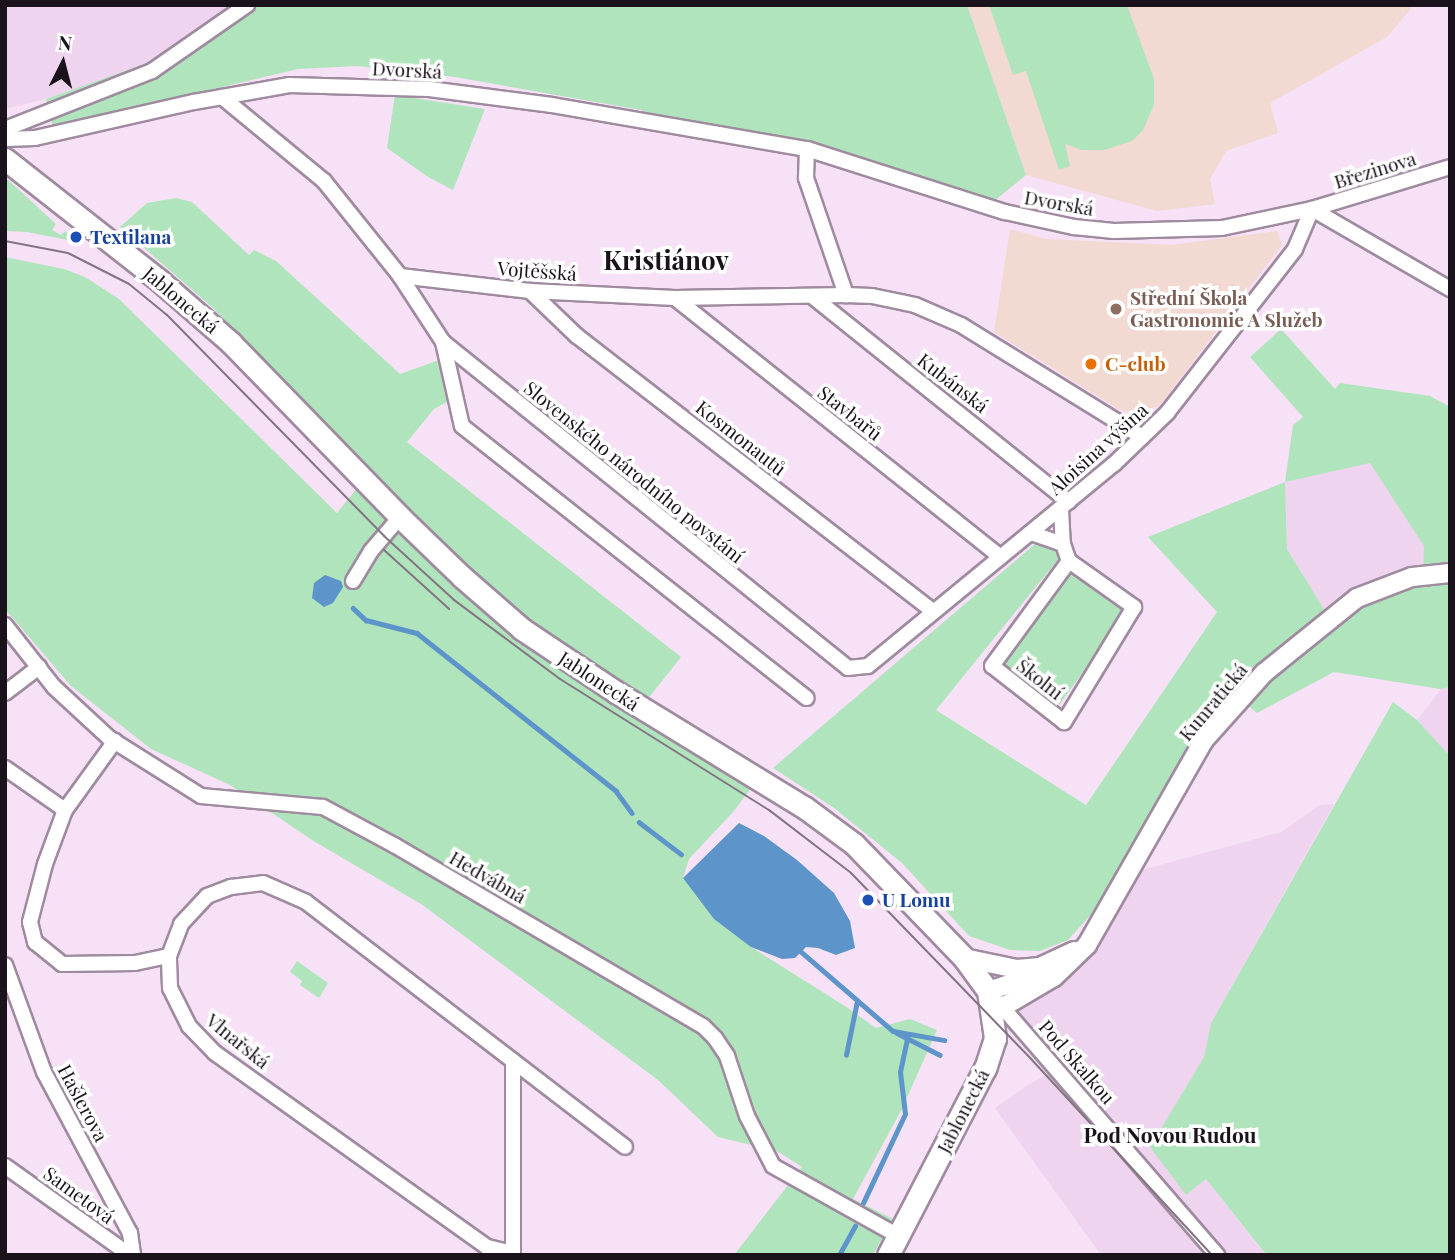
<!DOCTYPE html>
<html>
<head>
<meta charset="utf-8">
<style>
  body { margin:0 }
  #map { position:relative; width:1455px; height:1260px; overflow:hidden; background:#f7e1f6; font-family:"Playfair Display",serif }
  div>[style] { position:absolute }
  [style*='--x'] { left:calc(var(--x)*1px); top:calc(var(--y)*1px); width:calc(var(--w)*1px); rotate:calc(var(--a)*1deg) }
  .built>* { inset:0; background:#efd4ef }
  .education>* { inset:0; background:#f2d9d2 }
  .green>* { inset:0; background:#b0e4bc; transform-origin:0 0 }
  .water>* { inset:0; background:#5d94ca }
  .stream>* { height:4.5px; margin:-2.25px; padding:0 2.25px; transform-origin:2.25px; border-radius:2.25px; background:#5d94ca }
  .roads { filter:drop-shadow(2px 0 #9f8b9f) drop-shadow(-2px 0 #9f8b9f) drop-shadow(0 2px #9f8b9f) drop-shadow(0 -2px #9f8b9f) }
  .minor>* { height:14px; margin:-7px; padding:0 7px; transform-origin:7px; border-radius:7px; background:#fff }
  .tertiary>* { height:18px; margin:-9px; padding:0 9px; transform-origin:9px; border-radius:9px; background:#fff }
  .secondary>* { height:21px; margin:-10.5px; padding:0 10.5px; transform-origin:10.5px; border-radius:10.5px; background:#fff }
  .tram>* { height:2px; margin:-1px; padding:0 1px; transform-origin:1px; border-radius:1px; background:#837482 }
  .dots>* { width:19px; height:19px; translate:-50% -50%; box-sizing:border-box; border:4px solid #fff; border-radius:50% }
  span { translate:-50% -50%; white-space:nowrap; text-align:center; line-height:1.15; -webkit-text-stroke:7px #fff; paint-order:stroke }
  .street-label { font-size:19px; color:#1b131b }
  .transit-label { font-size:19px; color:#164399; font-weight:700 }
  .left { translate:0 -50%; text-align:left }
  .education-label { font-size:19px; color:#785e54; font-weight:700 }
  .food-label { font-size:19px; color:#c56008; font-weight:700 }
  .neighbourhood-label { font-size:21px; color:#1b131b; font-weight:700 }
  .district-label { font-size:26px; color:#1b131b; font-weight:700 }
  .frame { position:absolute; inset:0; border:7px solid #1b131b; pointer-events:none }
  .north { position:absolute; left:28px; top:28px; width:70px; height:70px; -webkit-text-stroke:5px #fff; paint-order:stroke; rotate:6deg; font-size:19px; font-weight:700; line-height:28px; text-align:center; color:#1b131b }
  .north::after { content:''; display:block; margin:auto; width:24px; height:32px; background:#1b131b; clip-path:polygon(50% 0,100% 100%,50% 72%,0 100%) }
</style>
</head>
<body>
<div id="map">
  <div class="built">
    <i style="clip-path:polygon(5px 5px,232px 5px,150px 62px,46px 99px,5px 109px)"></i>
    <i style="clip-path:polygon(1370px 462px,1425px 546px,1423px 574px,1330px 619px,1287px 549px,1285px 482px)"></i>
    <i style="clip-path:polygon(1450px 687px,1450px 756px,1417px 720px,1441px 689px)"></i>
    <i style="clip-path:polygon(1334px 804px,1211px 1023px,1204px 1057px,1151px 1147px,1206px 1179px,1262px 1251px,1270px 1255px,1101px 1255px,995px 1108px,1028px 1085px,1057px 1069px,1003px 1007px,1054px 977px,1127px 874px,1281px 832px,1320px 805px)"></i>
  </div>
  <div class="education">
    <i style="clip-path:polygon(967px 5px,1409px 5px,1410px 10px,1387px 37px,1270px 103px,1278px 133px,1226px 151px,1210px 179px,1215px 204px,1157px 211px,1026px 175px)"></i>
    <i style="clip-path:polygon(1010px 229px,1046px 239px,1171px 245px,1277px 231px,1282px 245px,1160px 405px,1138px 414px,1120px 410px,994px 332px)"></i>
  </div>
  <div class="green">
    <i style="clip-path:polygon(232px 5px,967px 5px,1026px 175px,993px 202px,791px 138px,657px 118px,641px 110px,455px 77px,358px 66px,298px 69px,53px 127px,46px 99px,150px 62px)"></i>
    <i style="clip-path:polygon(989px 5px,1127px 5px,1154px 79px,1154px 105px,1143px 130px,1132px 141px,1104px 150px,1082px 150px,1065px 144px,1070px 166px,1059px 170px,1026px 71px,1013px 75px)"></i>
    <i style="clip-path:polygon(395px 95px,485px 109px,453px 190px,428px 177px,387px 148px)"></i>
    <i style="clip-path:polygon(5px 177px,56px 224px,52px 230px,61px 235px,65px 231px,78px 242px,27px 232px,5px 231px)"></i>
    <i style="clip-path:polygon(176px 198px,192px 202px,249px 255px,254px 250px,276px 261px,400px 374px,439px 360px,451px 400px,434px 409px,407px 442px,681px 657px,647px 700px,706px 738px,766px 769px,733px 812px,689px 859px,683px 878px,751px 947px,848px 1008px,876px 1028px,910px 1019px,937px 1030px,902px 1109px,853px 1199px,893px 1219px,873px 1255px,734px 1255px,802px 1167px,777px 1151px,718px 1137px,658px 1080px,421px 904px,312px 840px,230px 785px,151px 749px,71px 686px,5px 609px,5px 257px,64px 269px,85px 277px,119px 299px,337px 513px,371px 471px,213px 308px,120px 227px,147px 203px)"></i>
    <i style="clip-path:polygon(evenodd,1281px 329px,1335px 389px,1340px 383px,1430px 396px,1450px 407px,1450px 687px,1440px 689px,1334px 672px,1257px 713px,1240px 699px,1127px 874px,1068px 940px,1040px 951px,1010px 950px,969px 936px,902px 863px,834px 808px,773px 768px,1042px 538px,1060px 557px,936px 710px,1086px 805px,1217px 612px,1148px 537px,1285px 482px,1293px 425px,1303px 417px,1250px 357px,1281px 329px,1370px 463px,1424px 546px,1423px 574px,1330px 619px,1287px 549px,1285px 482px,1370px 463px)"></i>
    <i style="left:1070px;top:564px;width:74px;height:120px;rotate:36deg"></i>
    <i style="clip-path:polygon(1393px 702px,1417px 720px,1450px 756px,1450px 1255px,1270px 1255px,1263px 1251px,1206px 1179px,1186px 1195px,1150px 1147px,1204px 1057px,1211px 1023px)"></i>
    <i style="clip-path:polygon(297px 961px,328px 983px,319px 998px,300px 985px,302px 981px,290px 972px)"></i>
  </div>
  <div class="water">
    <i style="clip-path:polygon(325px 575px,341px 581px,343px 587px,333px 603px,324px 607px,312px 598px,314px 583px)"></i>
    <i style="clip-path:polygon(739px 823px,764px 836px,797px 860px,834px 893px,850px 921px,855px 948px,836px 955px,818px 948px,806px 947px,795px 958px,782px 959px,751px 947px,714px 919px,683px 878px)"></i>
  </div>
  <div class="stream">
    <i style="--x:353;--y:608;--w:18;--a:43"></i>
    <i style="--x:366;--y:620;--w:53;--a:14.3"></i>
    <i style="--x:417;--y:633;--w:254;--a:38.4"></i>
    <i style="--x:616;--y:791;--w:27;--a:54"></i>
    <i style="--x:639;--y:822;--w:53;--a:37.3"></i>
    <i style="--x:798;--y:949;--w:125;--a:40.8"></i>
    <i style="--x:893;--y:1031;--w:52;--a:10"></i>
    <i style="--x:897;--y:1033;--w:48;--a:27.1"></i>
    <i style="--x:846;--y:1055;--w:55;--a:-78.5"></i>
    <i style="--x:863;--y:1203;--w:98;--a:-64.7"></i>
    <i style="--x:905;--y:1114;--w:42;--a:-96.8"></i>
    <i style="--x:900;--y:1072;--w:35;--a:-78"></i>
    <i style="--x:839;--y:1255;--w:33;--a:-61"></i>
  </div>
  <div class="roads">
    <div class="minor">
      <i style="--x:222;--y:97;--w:132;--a:39.5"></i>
      <i style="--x:324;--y:181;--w:122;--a:51.3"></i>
      <i style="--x:400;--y:276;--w:131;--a:6.6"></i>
      <i style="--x:530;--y:291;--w:145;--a:2.8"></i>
      <i style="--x:675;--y:298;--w:171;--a:-1"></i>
      <i style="--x:846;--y:295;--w:26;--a:2"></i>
      <i style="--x:872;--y:296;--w:44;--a:11.8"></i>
      <i style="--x:915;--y:305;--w:50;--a:23.5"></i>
      <i style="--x:961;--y:325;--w:213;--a:31.7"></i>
      <i style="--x:5;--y:129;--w:158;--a:-21.5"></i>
      <i style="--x:152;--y:71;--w:116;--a:-34.8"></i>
      <i style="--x:5;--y:139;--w:30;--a:-2"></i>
      <i style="--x:35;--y:138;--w:163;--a:-12.8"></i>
      <i style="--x:194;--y:102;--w:97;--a:-10.1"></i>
      <i style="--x:289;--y:85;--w:140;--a:1.6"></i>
      <i style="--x:429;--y:89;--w:124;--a:7.4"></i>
      <i style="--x:552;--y:105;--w:259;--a:9.8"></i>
      <i style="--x:807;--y:149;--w:208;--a:17.7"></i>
      <i style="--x:1005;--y:212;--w:71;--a:12.3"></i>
      <i style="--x:1074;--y:227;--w:40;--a:5.7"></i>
      <i style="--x:1114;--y:231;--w:108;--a:-1.6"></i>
      <i style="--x:1222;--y:228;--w:92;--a:-11.9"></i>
      <i style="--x:1312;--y:209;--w:144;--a:-16.9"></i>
      <i style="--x:807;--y:149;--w:29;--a:92"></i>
      <i style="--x:806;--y:178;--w:124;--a:71.1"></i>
      <i style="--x:1312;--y:209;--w:160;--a:30.1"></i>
      <i style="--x:400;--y:276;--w:79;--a:56.9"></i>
      <i style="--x:443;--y:342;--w:520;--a:38.83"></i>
      <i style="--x:848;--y:668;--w:20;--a:-6"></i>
      <i style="--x:868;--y:666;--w:318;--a:-39.4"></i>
      <i style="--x:1114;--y:464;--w:74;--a:-43.9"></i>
      <i style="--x:1167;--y:413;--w:208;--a:-52"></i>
      <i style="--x:1295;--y:249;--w:43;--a:-67"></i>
      <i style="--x:530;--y:291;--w:65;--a:43.8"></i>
      <i style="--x:577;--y:336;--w:450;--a:37.7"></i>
      <i style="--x:812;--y:296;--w:329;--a:38.7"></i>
      <i style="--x:675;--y:298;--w:416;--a:38.5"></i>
      <i style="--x:443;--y:342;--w:86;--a:77.3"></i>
      <i style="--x:462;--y:426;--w:439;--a:38.3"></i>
      <i style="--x:1061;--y:509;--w:35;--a:87"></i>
      <i style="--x:1063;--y:544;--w:18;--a:71"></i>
      <i style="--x:1069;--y:561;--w:80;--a:35.3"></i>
      <i style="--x:1134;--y:607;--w:135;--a:121.3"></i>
      <i style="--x:1064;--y:722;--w:91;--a:-142.1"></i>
      <i style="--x:992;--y:666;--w:130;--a:-53.7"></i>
      <i style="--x:1031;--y:533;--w:34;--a:19"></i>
      <i style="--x:353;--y:581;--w:35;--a:-59"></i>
      <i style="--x:371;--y:551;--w:45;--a:-49.5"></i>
      <i style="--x:5;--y:625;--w:79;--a:51.7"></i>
      <i style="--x:54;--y:687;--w:75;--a:42.8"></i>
      <i style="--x:109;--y:738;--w:109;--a:32.2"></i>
      <i style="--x:201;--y:796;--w:122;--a:5.2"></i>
      <i style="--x:323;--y:807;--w:81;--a:28.2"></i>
      <i style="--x:394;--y:845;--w:358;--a:30.4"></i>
      <i style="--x:703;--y:1026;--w:17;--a:45"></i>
      <i style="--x:715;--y:1038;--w:22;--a:56"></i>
      <i style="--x:727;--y:1056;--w:63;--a:71.6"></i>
      <i style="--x:747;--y:1116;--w:56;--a:62.5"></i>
      <i style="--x:773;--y:1166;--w:143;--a:29.2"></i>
      <i style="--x:5;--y:693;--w:43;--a:-37.4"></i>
      <i style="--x:115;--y:741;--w:85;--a:125.9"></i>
      <i style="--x:65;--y:810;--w:58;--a:110.3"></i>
      <i style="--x:45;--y:864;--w:60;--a:104.5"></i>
      <i style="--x:30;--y:922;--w:21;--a:76"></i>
      <i style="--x:35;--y:942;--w:35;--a:39"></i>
      <i style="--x:62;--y:964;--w:73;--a:-0.8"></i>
      <i style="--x:135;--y:963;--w:35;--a:-12"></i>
      <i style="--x:5;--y:768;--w:73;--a:35"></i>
      <i style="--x:5;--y:965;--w:114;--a:70"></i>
      <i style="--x:44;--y:1072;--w:183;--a:61.9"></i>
      <i style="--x:130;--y:1233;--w:22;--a:82"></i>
      <i style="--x:998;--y:1002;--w:335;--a:49.1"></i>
      <i style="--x:5;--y:1166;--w:153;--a:35.5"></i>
      <i style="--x:513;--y:1253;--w:27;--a:-167"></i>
      <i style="--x:487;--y:1247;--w:335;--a:-144.5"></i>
      <i style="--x:214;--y:1052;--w:36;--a:-134"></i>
      <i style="--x:189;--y:1026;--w:42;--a:-116.6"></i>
      <i style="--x:170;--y:988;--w:32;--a:-92"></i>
      <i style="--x:169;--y:956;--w:34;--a:-69"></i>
      <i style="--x:181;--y:924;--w:38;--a:-47"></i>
      <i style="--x:207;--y:896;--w:26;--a:-21"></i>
      <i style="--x:231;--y:887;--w:32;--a:-7"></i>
      <i style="--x:263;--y:883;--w:47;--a:23.8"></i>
      <i style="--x:306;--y:902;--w:402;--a:37.5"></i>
      <i style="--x:513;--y:1255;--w:194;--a:-90"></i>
    </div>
    <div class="tertiary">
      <i style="--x:964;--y:958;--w:54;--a:11.7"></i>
      <i style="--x:1017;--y:969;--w:23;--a:-5"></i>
      <i style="--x:1040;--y:967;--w:38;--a:-25"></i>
      <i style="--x:988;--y:991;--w:61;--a:-18.1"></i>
      <i style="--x:993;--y:1009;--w:10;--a:-11"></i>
      <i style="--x:1003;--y:1007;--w:59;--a:-30.5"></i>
      <i style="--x:1054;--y:977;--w:46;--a:-44.1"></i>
      <i style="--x:1087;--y:945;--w:236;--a:-60.3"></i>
      <i style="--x:1204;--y:740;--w:90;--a:-48.2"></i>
      <i style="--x:1264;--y:673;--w:119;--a:-38.9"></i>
      <i style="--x:1357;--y:598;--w:59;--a:-20.9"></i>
      <i style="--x:1412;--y:577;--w:38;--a:-6"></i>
    </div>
    <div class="secondary">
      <i style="--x:5;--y:159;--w:197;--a:38.2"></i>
      <i style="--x:160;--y:281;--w:94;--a:41.1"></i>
      <i style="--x:231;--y:343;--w:243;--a:45.8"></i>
      <i style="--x:400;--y:517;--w:85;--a:44"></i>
      <i style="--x:461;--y:576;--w:81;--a:41"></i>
      <i style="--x:522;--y:629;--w:113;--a:33.8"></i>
      <i style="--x:616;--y:692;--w:220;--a:31.5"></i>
      <i style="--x:804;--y:807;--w:62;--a:36.5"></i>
      <i style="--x:854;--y:844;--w:158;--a:46"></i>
      <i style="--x:964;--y:958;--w:41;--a:54"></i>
      <i style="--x:988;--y:991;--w:48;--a:81.5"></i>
      <i style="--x:995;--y:1038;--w:32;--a:108"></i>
      <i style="--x:985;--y:1068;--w:211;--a:117.4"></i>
    </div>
  </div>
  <div class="tram">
    <i style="--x:5;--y:241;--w:64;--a:10.8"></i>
    <i style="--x:68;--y:253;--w:68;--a:26.9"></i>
    <i style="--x:129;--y:284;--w:49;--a:39.2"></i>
    <i style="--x:167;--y:315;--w:310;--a:45.5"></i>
    <i style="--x:384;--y:536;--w:95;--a:42.4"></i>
    <i style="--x:454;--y:600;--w:132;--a:36.7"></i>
    <i style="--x:560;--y:679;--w:247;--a:32.1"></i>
    <i style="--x:769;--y:810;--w:103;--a:37.5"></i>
    <i style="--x:851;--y:873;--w:260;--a:45.9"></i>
    <i style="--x:1032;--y:1060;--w:265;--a:47.3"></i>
    <i style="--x:384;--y:550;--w:88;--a:42.2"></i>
  </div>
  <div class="dots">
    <i style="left:76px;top:237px;background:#1a4fb4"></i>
    <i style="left:1116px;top:309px;background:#8d6e63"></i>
    <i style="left:1091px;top:364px;background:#e8710a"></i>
    <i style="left:868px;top:900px;background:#1a4fb4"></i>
  </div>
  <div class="street-label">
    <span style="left:407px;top:70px;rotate:3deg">Dvorská</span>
    <span style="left:1375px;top:170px;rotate:-17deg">Březinova</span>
    <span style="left:1059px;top:203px;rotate:10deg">Dvorská</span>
    <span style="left:537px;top:271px;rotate:4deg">Vojtěšská</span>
    <span style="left:181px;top:300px;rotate:40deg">Jablonecká</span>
    <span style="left:953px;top:383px;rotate:38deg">Kubánská</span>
    <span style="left:850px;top:413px;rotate:38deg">Stavbařů</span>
    <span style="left:741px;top:438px;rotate:38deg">Kosmonautů</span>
    <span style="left:1098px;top:449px;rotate:-42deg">Aloisina výšina</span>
    <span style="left:634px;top:472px;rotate:39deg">Slovenského národního povstání</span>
    <span style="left:1040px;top:679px;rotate:38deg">Školní</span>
    <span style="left:599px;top:681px;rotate:33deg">Jablonecká</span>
    <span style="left:1213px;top:702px;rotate:-50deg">Kunratická</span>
    <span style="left:488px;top:877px;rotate:30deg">Hedvábná</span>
    <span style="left:238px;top:1041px;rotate:39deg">Vlnařská</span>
    <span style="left:1077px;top:1062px;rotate:49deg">Pod Skalkou</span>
    <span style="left:83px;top:1103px;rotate:62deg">Hašlerova</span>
    <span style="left:963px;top:1111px;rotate:-63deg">Jablonecká</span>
    <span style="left:79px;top:1195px;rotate:36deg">Sametová</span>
  </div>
  <div class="transit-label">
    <span class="left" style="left:90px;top:237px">Textilana</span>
    <span class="left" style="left:882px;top:900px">U Lomu</span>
  </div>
  <div class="education-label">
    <span class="left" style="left:1130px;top:309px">Střední Škola<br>Gastronomie A Služeb</span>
  </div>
  <div class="food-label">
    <span class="left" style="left:1105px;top:364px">C-club</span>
  </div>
  <div class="neighbourhood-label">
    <span style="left:1170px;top:1134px">Pod Novou Rudou</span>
  </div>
  <div class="district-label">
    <span style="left:666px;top:260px">Kristiánov</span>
  </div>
  <div class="frame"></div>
  <div class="north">N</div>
</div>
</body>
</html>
